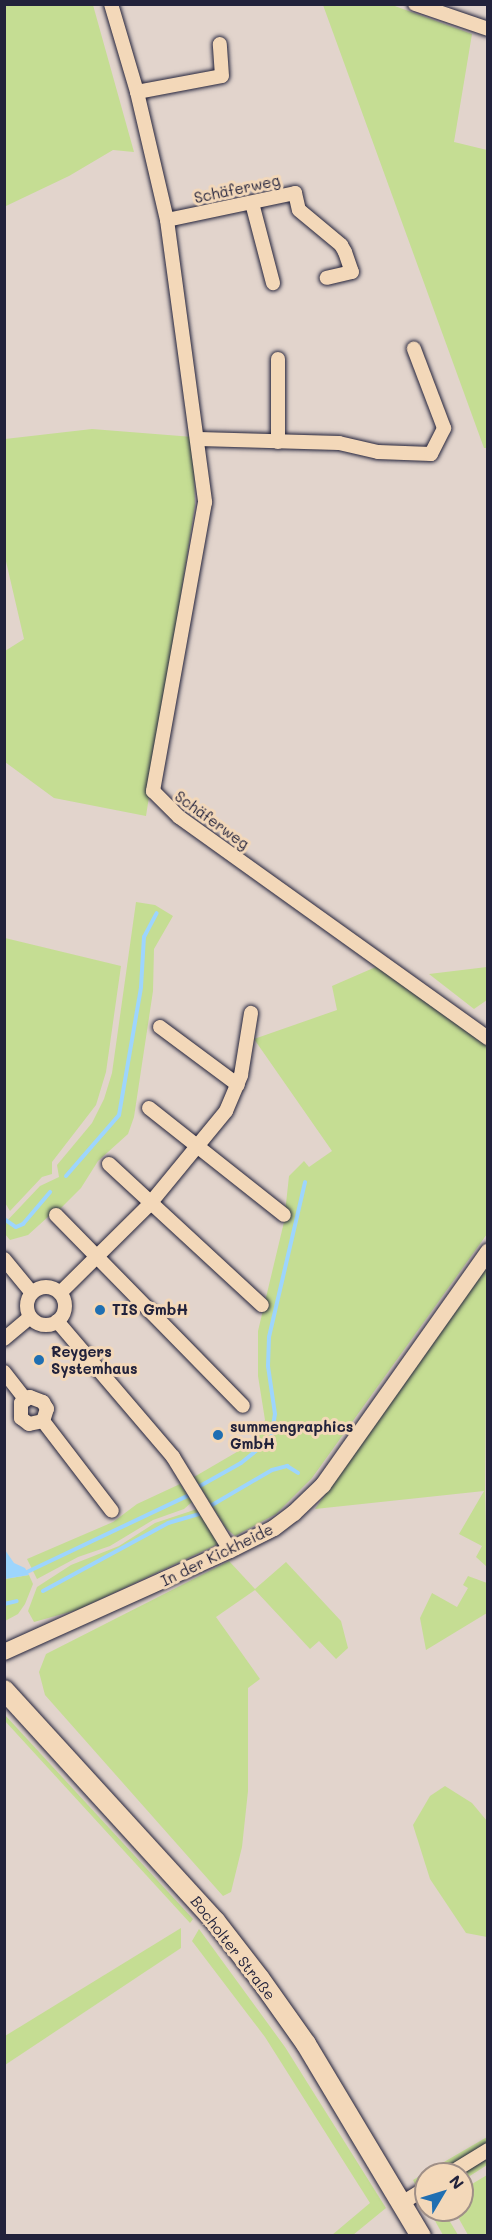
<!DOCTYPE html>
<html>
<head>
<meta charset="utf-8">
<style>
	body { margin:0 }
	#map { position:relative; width:492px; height:2240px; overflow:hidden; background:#e2d4cc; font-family:Mali,sans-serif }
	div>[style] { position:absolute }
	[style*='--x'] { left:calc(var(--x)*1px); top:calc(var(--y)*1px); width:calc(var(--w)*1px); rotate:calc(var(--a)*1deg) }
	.green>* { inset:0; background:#c5dd93 }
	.water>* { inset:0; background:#9dd5fd }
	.stream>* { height:4px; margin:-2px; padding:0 2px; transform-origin:2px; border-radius:2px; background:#9dd5fd }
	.roads { filter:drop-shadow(0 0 2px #22223b) drop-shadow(0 0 2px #22223b) }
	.minor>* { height:14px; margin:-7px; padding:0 7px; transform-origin:7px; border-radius:7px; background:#f3d8b9 }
	.minor>.ring { margin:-7px; padding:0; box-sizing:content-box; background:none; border:14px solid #f3d8b9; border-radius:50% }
	.tertiary>* { height:16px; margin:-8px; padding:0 8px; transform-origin:8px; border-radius:8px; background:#f3d8b9 }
	.secondary>* { height:20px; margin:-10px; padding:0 10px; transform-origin:10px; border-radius:10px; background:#f3d8b9 }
	.dots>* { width:16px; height:16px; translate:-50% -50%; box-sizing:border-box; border:3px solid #f3d8b9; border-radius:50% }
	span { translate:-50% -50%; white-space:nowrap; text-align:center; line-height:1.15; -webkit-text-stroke:6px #f3d8b9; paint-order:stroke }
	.street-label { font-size:15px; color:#22223b }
	.poi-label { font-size:15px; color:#22223b; font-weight:700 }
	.left { translate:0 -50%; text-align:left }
	.frame { position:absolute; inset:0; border:6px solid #22223b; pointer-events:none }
	.north { position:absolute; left:414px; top:2162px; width:60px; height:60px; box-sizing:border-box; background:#f3d8b9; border:2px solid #9f8f87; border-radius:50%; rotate:52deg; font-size:16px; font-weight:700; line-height:24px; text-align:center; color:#22223b }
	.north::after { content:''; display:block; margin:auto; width:21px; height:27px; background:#1f6fb2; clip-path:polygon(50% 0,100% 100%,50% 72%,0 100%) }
</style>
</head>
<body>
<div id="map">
	<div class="green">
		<div style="clip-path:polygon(5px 4px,93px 5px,134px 152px,113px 150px,69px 176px,6px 206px,5px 215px)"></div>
		<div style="clip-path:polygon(323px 5px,392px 5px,472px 34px,454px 142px,487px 150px,487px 448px,484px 448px)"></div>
		<div style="clip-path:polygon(92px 429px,193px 437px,195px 505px,146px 816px,54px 798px,5px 762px,5px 651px,24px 639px,5px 557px,5px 439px)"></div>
		<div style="clip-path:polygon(136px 902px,155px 905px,173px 916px,154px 949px,153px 991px,134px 1117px,128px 1134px,98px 1161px,81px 1188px,51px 1218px,49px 1216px,28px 1235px,10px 1240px,5px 1234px,4px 1224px,40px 1186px,59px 1177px,57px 1165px,92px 1123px,104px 1099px,112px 1073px)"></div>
		<div style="clip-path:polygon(5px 938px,121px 966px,106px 1072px,96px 1105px,52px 1162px,52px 1174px,42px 1177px,10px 1211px,4px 1201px)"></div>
		<div style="clip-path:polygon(378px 966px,487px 1044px,487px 1234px,312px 1478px,276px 1514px,235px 1536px,226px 1528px,194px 1477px,254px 1442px,260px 1432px,265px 1420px,258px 1376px,258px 1331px,284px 1222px,289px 1176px,304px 1161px,309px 1167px,332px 1151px,254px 1039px,337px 1010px,332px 986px)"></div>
		<div style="clip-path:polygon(487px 967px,487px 1000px,474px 1009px,429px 974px)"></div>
		<div style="clip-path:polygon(487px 1267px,485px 1491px,487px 1567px,476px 1557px,482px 1546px,459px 1534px,484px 1491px,315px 1509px)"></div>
		<div style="clip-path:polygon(180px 1484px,192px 1502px,184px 1509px,153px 1520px,110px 1546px,78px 1557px,37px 1579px,27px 1559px,113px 1522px,137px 1504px)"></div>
		<div style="clip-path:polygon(200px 1508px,218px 1544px,77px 1610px,34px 1622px,28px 1611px,37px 1587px,71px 1565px,119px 1546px,155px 1523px)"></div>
		<div style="clip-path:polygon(229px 1561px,255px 1589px,286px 1562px,341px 1621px,348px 1648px,336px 1659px,319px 1641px,310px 1649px,255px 1590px,216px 1617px,260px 1679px,248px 1688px,248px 1791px,242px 1847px,231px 1892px,223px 1896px,45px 1695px,39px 1672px,46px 1654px)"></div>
		<div style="clip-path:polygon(29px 1575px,33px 1584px,25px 1604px,18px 1614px,5px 1621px,5px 1579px)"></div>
		<div style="clip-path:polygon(468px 1576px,487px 1583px,487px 1613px,426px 1650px,420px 1618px,432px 1593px,457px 1607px,468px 1588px,463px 1585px)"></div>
		<div style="clip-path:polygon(5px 1715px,193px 1919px,190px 1923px,5px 1721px)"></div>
		<div style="clip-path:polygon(445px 1786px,472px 1803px,487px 1821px,487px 1937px,466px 1933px,430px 1879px,413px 1825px,430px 1796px)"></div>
		<div style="clip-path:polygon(181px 1928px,181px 1948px,5px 2065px,5px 2036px)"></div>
		<div style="clip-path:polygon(199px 1929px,285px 2047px,386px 2208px,353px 2235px,332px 2235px,370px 2203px,265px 2037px,192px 1941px)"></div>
		<div style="clip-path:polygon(487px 2137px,487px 2165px,462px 2181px,462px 2174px,426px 2174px,426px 2205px,413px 2180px)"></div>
		<div style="clip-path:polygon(487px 2175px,487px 2235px,468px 2235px,454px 2210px,462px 2210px,462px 2190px)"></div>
		<div style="clip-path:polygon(429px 2210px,443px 2210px,458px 2235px,443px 2235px)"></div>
	</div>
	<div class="water">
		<div style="clip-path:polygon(5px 1550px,14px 1563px,25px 1568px,29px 1575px,5px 1579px)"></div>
	</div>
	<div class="stream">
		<div style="--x:66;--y:1176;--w:81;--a:-49"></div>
		<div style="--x:119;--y:1115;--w:130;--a:-80.2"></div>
		<div style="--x:141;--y:987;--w:50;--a:-86.6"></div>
		<div style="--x:144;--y:937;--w:27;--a:-62"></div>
		<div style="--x:4;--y:1219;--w:14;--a:34"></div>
		<div style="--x:16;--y:1227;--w:8;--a:-23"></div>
		<div style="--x:23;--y:1224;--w:42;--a:-49.8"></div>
		<div style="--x:200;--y:1486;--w:47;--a:-29.3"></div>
		<div style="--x:241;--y:1463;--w:38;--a:-39"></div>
		<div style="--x:271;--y:1439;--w:25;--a:-81"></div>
		<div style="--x:275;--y:1414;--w:49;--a:-98.3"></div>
		<div style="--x:268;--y:1366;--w:29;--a:-88"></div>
		<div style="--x:269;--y:1337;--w:159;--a:-76.9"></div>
		<div style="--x:212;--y:1505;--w:69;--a:-30.3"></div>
		<div style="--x:272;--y:1470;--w:16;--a:-15"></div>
		<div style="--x:287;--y:1466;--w:13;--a:32"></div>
		<div style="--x:27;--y:1572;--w:177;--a:-25.4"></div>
		<div style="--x:43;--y:1591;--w:142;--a:-28.5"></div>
		<div style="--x:168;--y:1523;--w:32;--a:-16"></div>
		<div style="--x:4;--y:1604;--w:13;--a:-13"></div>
	</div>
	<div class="roads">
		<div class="minor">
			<div style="--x:111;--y:4;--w:92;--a:73.5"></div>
			<div style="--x:137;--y:92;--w:131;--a:76.8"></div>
			<div style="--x:167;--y:220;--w:285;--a:82.3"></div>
			<div style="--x:205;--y:502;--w:294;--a:100.2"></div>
			<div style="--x:153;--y:791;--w:37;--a:45"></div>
			<div style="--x:179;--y:817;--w:380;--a:35.6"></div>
			<div style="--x:415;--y:4;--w:77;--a:18.9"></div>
			<div style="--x:137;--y:92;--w:86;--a:-10.7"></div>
			<div style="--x:222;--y:76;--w:32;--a:-94"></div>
			<div style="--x:252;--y:203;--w:83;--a:75.3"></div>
			<div style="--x:167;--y:220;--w:131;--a:-11.9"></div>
			<div style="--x:295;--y:193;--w:17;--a:77"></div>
			<div style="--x:299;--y:210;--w:55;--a:39.8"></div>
			<div style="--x:341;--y:245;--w:8;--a:60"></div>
			<div style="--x:345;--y:252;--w:21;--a:71"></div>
			<div style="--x:352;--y:272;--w:26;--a:167"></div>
			<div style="--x:278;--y:359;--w:83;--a:90"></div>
			<div style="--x:199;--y:439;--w:140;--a:1.6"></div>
			<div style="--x:339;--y:443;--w:40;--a:13"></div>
			<div style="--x:378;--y:452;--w:53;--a:2.2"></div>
			<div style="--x:431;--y:454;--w:29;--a:-63"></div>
			<div style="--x:444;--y:428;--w:85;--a:-110.8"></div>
			<div style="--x:160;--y:1027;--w:97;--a:36.6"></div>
			<div style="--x:149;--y:1108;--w:172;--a:38.4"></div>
			<div style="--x:109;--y:1164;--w:208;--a:42.7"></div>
			<div style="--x:56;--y:1215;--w:267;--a:45.6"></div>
			<div style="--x:4;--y:1259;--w:44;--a:50.5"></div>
			<div class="ring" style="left:27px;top:1287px;width:24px;height:24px"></div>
			<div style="--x:60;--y:1293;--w:124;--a:-44.7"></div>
			<div style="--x:148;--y:1206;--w:123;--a:-50.6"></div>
			<div style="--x:226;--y:1111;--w:39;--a:-67"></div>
			<div style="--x:241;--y:1075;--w:63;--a:-80.8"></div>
			<div style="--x:57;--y:1321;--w:179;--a:49.5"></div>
			<div style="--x:173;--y:1457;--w:109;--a:58.5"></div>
			<div style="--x:4;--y:1339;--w:34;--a:-40"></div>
			<div style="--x:4;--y:1372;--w:34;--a:52"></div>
			<div style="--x:43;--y:1421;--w:13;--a:-72"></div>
			<div style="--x:47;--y:1409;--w:8;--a:-120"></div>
			<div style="--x:43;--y:1402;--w:14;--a:-159"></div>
			<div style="--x:30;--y:1397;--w:11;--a:146"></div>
			<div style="--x:21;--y:1403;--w:15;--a:90"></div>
			<div style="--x:21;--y:1418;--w:10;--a:37"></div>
			<div style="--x:29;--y:1424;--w:14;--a:-12"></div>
			<div style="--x:43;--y:1421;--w:113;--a:52.5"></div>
			<div style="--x:449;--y:2174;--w:46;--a:-31.6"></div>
			<div style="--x:402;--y:2203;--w:28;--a:-32"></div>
		</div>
		<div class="tertiary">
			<div style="--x:4;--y:1652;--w:248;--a:-24.3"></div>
			<div style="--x:230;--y:1550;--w:49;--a:-26.6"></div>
			<div style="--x:274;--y:1528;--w:25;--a:-37"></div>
			<div style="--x:294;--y:1513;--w:40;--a:-44"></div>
			<div style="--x:323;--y:1485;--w:286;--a:-54.7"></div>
		</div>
		<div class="secondary">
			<div style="--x:4;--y:1690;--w:313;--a:47.6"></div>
			<div style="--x:215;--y:1921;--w:73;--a:52.2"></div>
			<div style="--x:260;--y:1979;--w:80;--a:54.7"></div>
			<div style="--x:306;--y:2044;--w:224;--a:59.1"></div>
		</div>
	</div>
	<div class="dots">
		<div style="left:100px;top:1310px;background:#1f6fb2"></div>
		<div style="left:39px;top:1360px;background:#1f6fb2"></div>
		<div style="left:218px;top:1435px;background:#1f6fb2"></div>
	</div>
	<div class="street-label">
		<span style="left:237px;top:189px;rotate:-12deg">Schäferweg</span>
		<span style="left:212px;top:820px;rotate:36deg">Schäferweg</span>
		<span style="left:217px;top:1555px;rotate:-26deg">In der Kickheide</span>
		<span style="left:233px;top:1948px;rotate:52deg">Bocholter Straße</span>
	</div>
	<div class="poi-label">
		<span class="left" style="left:112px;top:1310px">TIS GmbH</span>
		<span class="left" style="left:51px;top:1360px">Reygers<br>Systemhaus</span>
		<span class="left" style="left:230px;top:1435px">summengraphics<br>GmbH</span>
	</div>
	<div class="frame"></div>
	<div class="north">N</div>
</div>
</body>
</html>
